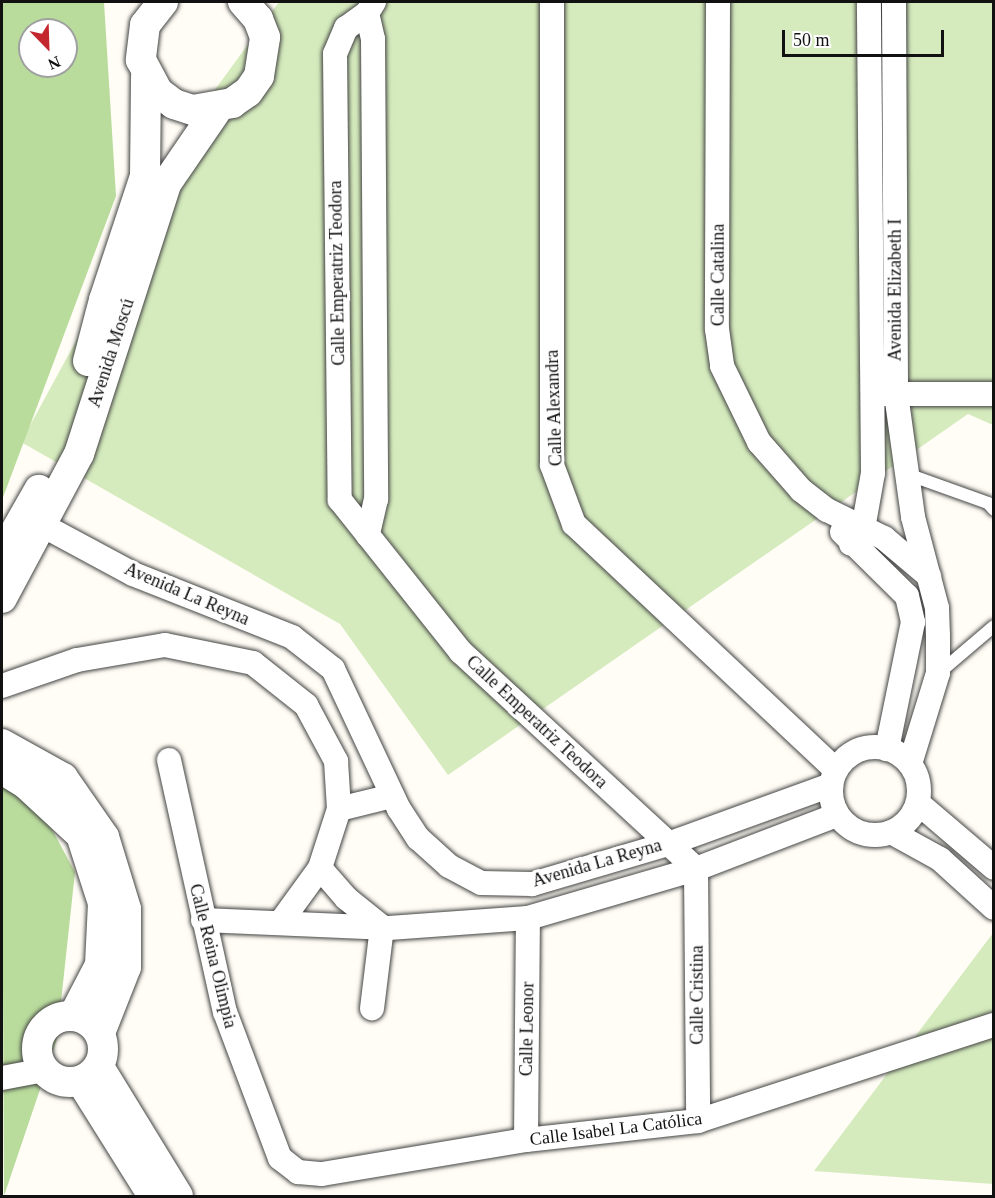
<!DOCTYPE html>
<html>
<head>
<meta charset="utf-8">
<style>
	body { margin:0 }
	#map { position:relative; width:995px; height:1198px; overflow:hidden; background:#fffdf5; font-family:"Times New Roman",serif }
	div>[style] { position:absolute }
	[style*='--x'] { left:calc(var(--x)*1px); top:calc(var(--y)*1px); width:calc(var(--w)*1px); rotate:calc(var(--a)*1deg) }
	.green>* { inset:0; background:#d5ebbd }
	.forest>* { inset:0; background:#b9dc9c }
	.roads { filter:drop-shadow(0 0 2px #444) drop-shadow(0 0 2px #444) }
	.service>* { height:12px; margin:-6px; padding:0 6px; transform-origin:6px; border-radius:6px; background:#fff }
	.minor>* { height:24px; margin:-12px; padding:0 12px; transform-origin:12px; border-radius:12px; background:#fff }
	.minor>.ring { margin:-12px; padding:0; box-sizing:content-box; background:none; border:24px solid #fff; border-radius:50% }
	.tertiary>* { height:30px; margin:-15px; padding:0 15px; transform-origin:15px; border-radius:15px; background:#fff }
	.tertiary>.ring { margin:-15px; padding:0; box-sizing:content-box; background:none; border:30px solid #fff; border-radius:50% }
	span { translate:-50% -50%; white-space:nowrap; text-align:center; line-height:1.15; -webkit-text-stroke:6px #fff; paint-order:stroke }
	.street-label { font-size:18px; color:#111 }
	.frame { position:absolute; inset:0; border:3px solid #111; pointer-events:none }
	.north { position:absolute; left:18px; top:18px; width:60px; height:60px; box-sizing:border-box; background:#fff; border:2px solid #a0a0a0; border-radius:50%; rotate:157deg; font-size:16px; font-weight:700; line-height:24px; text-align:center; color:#111 }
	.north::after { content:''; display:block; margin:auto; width:21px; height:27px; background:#c4262e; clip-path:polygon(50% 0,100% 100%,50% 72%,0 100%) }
	.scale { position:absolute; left:782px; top:30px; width:162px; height:27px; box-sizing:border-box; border:3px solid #111; border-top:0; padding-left:8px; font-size:18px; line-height:21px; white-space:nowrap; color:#111; -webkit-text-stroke:4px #fff; paint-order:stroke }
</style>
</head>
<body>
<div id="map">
	<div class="green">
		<div style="clip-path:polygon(279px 2px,993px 2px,993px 425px,968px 414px,448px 775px,340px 624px,21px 442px,206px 102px)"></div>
		<div style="clip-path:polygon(993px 933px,993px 1184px,814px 1171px)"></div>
	</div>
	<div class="forest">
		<div style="clip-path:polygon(evenodd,2px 2px,104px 2px,116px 196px,2px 500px,2px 2px,30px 30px,66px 30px,66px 66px,30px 66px,30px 30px)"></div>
		<div style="clip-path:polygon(2px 774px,29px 787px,75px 872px,57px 1039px,4px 1196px)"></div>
	</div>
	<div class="roads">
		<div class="service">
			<div style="--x:907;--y:474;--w:86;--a:19.7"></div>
			<div style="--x:988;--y:503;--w:9;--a:49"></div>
			<div style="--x:939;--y:673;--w:72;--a:-40.5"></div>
		</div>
		<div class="minor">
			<div style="--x:374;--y:2;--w:13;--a:122"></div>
			<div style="--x:367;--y:13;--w:26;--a:144"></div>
			<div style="--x:346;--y:28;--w:28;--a:113"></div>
			<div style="--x:335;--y:54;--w:446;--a:89.4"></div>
			<div style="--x:340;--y:500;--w:194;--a:51.5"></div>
			<div style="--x:461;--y:652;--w:320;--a:42.7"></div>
			<div style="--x:696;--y:869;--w:252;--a:89.5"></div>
			<div style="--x:552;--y:2;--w:463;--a:90"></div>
			<div style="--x:552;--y:465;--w:63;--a:69.6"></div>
			<div style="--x:574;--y:524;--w:359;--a:43.2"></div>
			<div style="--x:718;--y:2;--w:327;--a:90.2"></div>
			<div style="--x:717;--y:329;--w:37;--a:82"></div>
			<div style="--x:722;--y:366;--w:85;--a:64"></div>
			<div style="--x:759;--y:442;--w:64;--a:48.8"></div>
			<div style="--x:801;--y:490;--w:33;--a:38"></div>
			<div style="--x:827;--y:510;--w:64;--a:26.2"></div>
			<div style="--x:884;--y:538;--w:59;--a:40.2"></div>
			<div style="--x:894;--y:2;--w:392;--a:89.7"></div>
			<div style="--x:896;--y:394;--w:124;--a:82.1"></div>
			<div style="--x:913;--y:517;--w:94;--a:75.2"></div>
			<div style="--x:937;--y:608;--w:27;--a:88"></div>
			<div style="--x:938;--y:635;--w:38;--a:90"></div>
			<div style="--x:938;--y:673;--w:95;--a:107.1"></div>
			<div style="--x:367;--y:13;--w:27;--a:77"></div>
			<div style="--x:373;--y:39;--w:460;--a:89.6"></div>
			<div style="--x:376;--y:499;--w:37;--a:103"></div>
			<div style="--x:879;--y:394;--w:115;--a:0"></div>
			<div style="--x:42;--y:525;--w:103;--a:28.3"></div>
			<div style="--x:133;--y:574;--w:171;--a:21.6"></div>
			<div style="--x:292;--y:637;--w:52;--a:38"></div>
			<div style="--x:333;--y:669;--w:155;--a:64.8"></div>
			<div style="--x:399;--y:809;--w:35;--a:57"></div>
			<div style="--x:418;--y:838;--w:42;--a:42.1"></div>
			<div style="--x:449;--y:866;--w:36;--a:28"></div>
			<div style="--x:481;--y:883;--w:51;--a:1.1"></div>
			<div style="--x:532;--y:884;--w:142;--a:-16.4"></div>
			<div style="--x:668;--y:844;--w:173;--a:-19.9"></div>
			<div style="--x:842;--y:532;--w:91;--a:44.6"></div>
			<div style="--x:907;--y:596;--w:27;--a:77"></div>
			<div style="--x:913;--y:622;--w:130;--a:101.6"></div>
			<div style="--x:851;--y:544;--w:19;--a:-51"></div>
			<div style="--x:863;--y:529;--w:57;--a:-79.9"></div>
			<div style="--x:873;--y:473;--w:471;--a:-90.5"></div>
			<div style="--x:2;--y:686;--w:79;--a:-19.1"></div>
			<div style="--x:77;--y:660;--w:89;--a:-9.7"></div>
			<div style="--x:165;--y:645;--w:90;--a:11.6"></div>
			<div style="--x:253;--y:663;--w:68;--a:38.4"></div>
			<div style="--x:306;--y:705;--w:64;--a:61.8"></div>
			<div style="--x:336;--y:761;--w:48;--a:86.4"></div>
			<div style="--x:339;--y:809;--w:62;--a:107.9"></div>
			<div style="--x:320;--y:868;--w:68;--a:126"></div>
			<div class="ring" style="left:831px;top:747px;width:64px;height:64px"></div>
			<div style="--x:169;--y:760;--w:258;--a:77.5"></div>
			<div style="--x:225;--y:1012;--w:156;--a:69.4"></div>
			<div style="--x:280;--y:1158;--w:23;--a:38"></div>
			<div style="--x:298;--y:1172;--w:24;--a:5"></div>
			<div style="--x:322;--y:1174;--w:207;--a:-9.5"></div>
			<div style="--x:526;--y:1140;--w:173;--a:-6.3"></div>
			<div style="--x:698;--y:1121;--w:311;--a:-18"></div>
			<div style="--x:918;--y:803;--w:100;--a:40.5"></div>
			<div style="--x:339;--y:809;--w:55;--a:-13.8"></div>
			<div style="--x:891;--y:832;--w:56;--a:28.9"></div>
			<div style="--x:940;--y:859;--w:73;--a:42.2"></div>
			<div style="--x:320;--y:868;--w:40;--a:49"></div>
			<div style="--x:346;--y:898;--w:46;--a:38.9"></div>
			<div style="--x:382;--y:927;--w:82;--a:97"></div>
			<div style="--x:203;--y:920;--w:186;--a:2.5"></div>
			<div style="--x:389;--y:928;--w:139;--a:-4.1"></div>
			<div style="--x:528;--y:918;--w:175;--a:-16.3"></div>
			<div style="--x:696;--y:869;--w:151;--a:-21"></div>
			<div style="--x:2;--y:1078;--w:43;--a:-10.8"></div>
			<div style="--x:526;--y:1140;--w:222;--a:-89.5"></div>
		</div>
		<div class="tertiary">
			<div style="--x:163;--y:2;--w:29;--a:128"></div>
			<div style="--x:145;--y:25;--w:35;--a:97"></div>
			<div style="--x:141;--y:60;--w:36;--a:62"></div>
			<div style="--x:158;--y:92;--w:20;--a:37"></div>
			<div style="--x:174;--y:104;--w:20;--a:18"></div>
			<div style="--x:193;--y:110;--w:40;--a:-10"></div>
			<div style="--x:232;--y:103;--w:19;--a:-35"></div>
			<div style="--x:248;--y:92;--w:19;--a:-55"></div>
			<div style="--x:259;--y:76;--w:39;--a:-81"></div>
			<div style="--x:265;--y:37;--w:19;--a:-111"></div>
			<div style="--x:258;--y:19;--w:23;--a:-131"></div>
			<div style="--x:88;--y:361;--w:63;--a:-75.3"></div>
			<div style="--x:104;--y:300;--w:131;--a:-71.7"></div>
			<div style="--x:145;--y:176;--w:100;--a:-89.4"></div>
			<div style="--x:2;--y:555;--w:75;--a:-60.4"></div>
			<div style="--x:2;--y:598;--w:163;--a:-61.9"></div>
			<div style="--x:79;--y:454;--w:284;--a:-72.1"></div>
			<div style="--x:166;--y:184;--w:92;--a:-55.6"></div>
			<div style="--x:2;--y:744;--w:70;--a:29.1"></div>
			<div style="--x:63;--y:778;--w:72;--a:55.2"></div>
			<div style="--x:104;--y:837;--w:75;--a:73"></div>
			<div style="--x:126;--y:909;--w:58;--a:90"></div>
			<div style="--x:126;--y:967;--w:71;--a:111.5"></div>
			<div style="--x:2;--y:769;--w:28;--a:32"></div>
			<div style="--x:26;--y:784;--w:75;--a:42.8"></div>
			<div style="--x:81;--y:835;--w:71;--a:72.1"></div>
			<div style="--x:103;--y:903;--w:62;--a:92.8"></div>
			<div style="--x:100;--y:965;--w:56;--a:117.5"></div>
			<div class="ring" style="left:37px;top:1016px;width:36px;height:36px"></div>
			<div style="--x:99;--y:1067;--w:151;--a:58.5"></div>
			<div style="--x:81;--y:1081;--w:136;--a:57.9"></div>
		</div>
	</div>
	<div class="street-label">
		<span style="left:337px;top:273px;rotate:-91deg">Calle Emperatriz Teodora</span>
		<span style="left:718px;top:275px;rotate:-90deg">Calle Catalina</span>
		<span style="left:895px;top:290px;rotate:-90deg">Avenida Elizabeth I</span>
		<span style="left:111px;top:353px;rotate:-72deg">Avenida Moscú</span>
		<span style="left:554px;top:408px;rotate:-92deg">Calle Alexandra</span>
		<span style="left:187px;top:594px;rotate:23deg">Avenida La Reyna</span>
		<span style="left:537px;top:722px;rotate:43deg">Calle Emperatriz Teodora</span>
		<span style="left:597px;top:863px;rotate:-16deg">Avenida La Reyna</span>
		<span style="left:213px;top:956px;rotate:76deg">Calle Reina Olimpia</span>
		<span style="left:697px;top:995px;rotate:-90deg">Calle Cristina</span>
		<span style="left:527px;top:1029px;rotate:-89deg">Calle Leonor</span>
		<span style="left:616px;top:1129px;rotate:-7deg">Calle Isabel La Católica</span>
	</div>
	<div class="frame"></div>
	<div class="north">N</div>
	<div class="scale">50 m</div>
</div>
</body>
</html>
